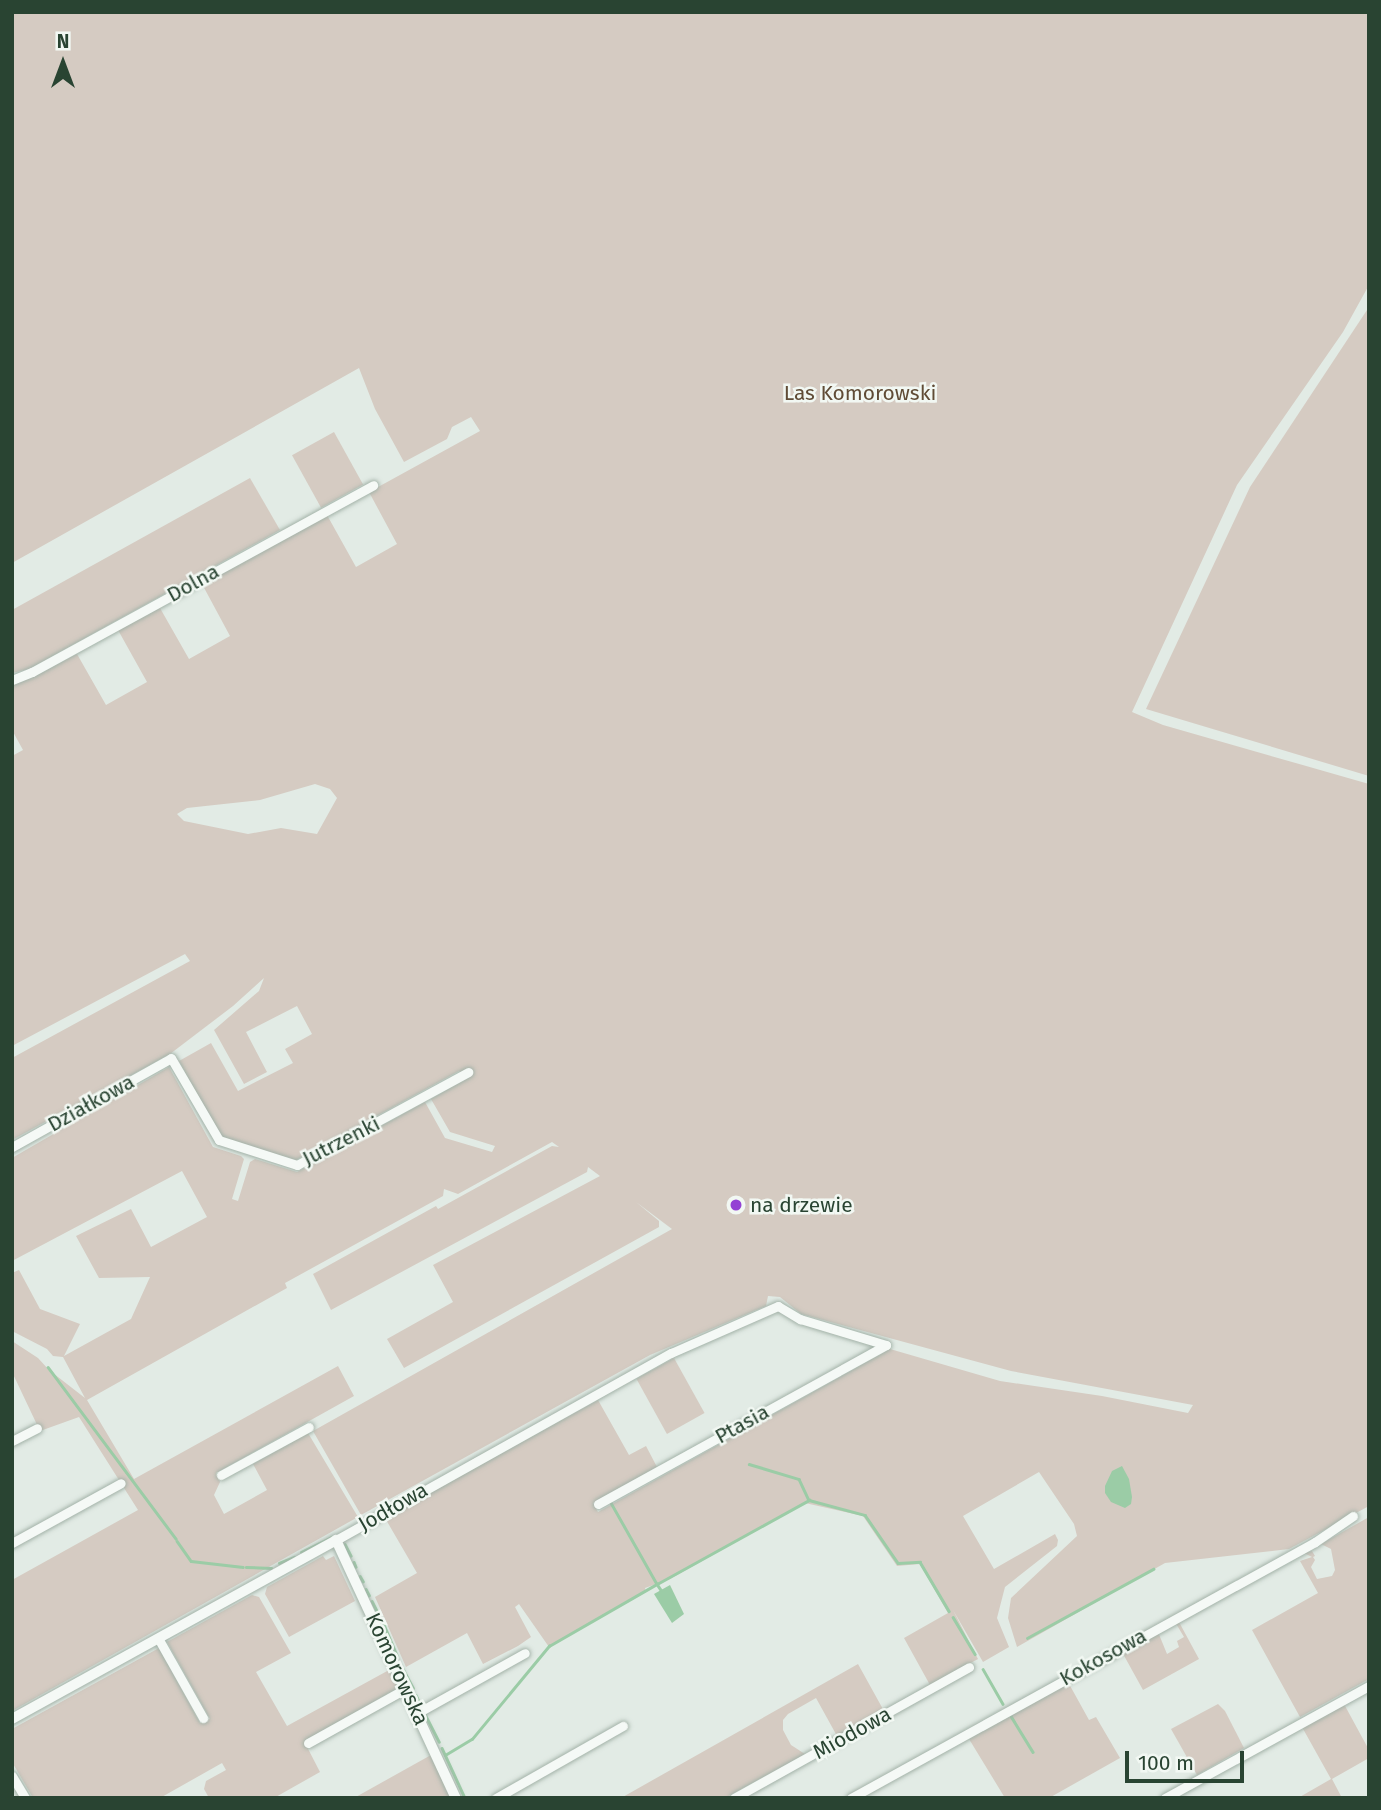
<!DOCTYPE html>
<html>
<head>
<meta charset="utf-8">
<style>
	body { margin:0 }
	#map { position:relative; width:1381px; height:1810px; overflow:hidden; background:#e2ebe5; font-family:"Fira Sans",sans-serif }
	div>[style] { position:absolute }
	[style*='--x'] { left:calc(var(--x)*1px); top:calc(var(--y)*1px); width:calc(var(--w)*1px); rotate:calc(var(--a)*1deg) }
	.green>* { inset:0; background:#d5cbc2; transform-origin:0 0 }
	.water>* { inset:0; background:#9bcca6 }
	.stream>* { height:2.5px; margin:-1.25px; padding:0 1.25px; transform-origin:1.25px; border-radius:1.25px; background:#9bcca6 }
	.roads { filter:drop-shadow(0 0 2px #a3b2a8) drop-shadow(0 0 2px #a3b2a8) }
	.minor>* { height:9px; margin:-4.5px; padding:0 4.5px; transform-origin:4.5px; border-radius:4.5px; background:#f5f9f6 }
	.tertiary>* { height:10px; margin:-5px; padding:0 5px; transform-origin:5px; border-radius:5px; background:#f5f9f6 }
	.dots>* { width:19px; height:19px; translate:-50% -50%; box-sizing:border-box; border:4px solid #f2f8f3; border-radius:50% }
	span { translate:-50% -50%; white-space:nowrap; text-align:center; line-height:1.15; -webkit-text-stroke:5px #f2f8f3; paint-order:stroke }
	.park-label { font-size:21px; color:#604c36 }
	.street-label { font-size:21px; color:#294432 }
	.poi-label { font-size:21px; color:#294432 }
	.left { translate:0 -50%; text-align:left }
	.frame { position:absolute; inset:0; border:14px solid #294432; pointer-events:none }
	.north { position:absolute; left:28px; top:28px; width:70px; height:70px; -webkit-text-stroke:5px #f2f8f3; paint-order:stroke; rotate:0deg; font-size:19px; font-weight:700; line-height:28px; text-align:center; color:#294432 }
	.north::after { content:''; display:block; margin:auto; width:24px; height:32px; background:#294432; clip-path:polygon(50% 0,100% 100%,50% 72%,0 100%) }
	.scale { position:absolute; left:1125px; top:1751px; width:119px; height:32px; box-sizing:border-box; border:4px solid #294432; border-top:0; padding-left:9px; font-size:21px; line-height:24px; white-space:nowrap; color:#294432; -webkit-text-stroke:5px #f2f8f3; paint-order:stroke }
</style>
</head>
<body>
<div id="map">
	<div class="green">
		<div style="clip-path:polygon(evenodd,12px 12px,1369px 12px,1369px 285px,1343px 332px,1237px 485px,1132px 712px,1163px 725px,1369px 784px,1369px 1506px,1289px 1549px,1165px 1563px,1017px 1647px,1008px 1618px,1011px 1598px,1077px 1536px,1074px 1524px,1039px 1472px,963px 1516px,994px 1569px,1055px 1534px,1058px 1540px,1057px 1546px,1005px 1587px,997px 1618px,1009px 1647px,983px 1662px,953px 1610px,978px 1659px,930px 1685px,904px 1638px,948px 1613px,920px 1564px,897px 1566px,863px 1516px,805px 1503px,670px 1579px,645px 1588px,646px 1592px,549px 1647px,519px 1604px,515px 1607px,531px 1637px,518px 1646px,483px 1664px,467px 1633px,406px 1667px,375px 1597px,417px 1573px,385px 1518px,598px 1400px,629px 1455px,646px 1446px,657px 1467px,593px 1503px,598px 1512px,890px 1349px,1000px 1381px,1102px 1396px,1188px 1413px,1193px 1405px,1011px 1371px,801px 1314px,780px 1297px,768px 1296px,766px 1306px,650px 1355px,361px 1515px,313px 1431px,672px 1229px,636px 1202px,659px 1221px,659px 1227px,404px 1368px,387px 1339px,453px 1302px,433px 1265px,600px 1176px,588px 1167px,587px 1172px,331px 1310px,313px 1274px,436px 1206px,438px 1209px,552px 1146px,559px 1147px,552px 1142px,458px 1194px,444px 1189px,443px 1196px,285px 1283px,287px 1288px,87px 1400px,134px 1479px,338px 1366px,354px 1396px,216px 1473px,220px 1482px,214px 1495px,224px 1514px,267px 1490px,253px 1464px,308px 1433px,358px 1517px,12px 1711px,12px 1580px,138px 1510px,79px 1417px,40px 1431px,12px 1372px,12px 1341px,38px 1358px,49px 1370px,85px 1398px,63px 1357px,53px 1356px,47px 1349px,12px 1331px,12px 1273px,19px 1270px,40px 1309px,80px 1324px,64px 1356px,131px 1319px,150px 1277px,99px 1278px,76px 1236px,131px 1209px,151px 1247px,207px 1217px,182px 1171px,12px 1261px,12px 1158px,169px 1067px,213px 1147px,241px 1156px,244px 1159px,232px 1199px,238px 1201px,250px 1162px,255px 1159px,297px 1172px,425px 1102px,445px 1138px,492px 1152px,495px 1146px,450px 1132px,431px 1099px,466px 1079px,459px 1071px,296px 1160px,221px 1139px,179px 1061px,211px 1043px,238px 1091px,293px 1063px,285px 1049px,312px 1034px,297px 1006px,246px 1032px,267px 1072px,244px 1084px,214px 1030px,259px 991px,264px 978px,233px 1006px,170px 1054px,12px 1140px,12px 1058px,190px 961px,185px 954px,12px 1046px,12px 756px,23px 750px,12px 730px,12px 683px,33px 677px,77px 654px,106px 705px,147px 682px,118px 630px,160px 608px,189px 659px,230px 636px,202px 584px,327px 515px,356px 567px,397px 544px,369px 492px,480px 431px,471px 417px,452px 427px,447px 439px,404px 462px,375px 409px,359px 368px,12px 563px,12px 12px,315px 784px,330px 789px,337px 798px,317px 834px,281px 828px,248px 834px,184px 821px,177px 814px,187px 808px,260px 800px,315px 784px)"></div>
		<div style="clip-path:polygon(1369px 307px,1369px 776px,1146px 709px,1250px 487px)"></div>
		<div style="left:334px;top:432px;width:60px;height:48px;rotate:61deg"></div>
		<div style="clip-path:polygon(250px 478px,280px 530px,29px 669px,12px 673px,12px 610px)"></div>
		<div style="left:674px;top:1358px;width:63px;height:43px;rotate:61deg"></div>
		<div style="clip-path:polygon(1369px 1517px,1369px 1679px,1300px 1717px,1252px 1630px,1318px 1593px,1300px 1561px,1312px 1557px,1304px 1553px,1312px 1551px,1315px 1556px,1313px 1557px,1315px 1560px,1311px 1567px,1317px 1579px,1332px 1576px,1335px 1570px,1331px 1549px,1321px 1544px)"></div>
		<div style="clip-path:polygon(323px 1556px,326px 1560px,334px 1556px,355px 1601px,289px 1637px,265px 1594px,267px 1587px)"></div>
		<div style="clip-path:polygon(252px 1595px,259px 1597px,291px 1653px,256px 1672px,287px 1726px,389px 1670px,398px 1688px,304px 1741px,320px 1772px,274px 1798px,209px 1798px,204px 1789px,206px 1781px,226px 1770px,222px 1763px,160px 1798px,33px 1798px,12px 1762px,12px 1729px,159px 1648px,200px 1723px,210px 1719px,167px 1642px)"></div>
		<div style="clip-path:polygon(1175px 1622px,1179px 1622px,1199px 1659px,1143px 1690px,1122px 1652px,1158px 1632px,1167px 1654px,1179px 1647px,1177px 1641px,1184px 1637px)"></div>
		<div style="clip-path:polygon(858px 1664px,884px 1711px,837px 1736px,816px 1698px,788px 1714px,783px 1720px,783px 1730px,791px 1745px,805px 1754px,725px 1798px,621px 1798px)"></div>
		<div style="clip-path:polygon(1068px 1682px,1089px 1720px,1096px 1717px,1120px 1758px,1049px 1798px,1005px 1798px,969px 1739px)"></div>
		<div style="clip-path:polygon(1218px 1704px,1225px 1711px,1244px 1748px,1197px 1775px,1171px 1729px)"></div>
		<div style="clip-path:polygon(1344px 1704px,1369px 1750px,1369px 1758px,1332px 1779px,1342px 1798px,1298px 1798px,1331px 1779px,1302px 1727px)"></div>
		<div style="clip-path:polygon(431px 1755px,451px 1798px,354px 1798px)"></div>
	</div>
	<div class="water">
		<div style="clip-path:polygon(1122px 1466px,1129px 1479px,1132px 1497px,1131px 1504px,1125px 1508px,1111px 1502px,1105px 1493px,1105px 1486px,1112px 1471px)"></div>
		<div style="clip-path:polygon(670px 1585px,684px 1614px,672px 1623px,654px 1594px)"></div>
	</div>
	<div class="stream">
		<div style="--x:48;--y:1367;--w:214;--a:53.3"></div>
		<div style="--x:749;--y:1464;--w:52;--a:16.7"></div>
		<div style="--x:799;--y:1479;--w:23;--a:65"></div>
		<div style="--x:610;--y:1501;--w:95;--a:60.5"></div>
		<div style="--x:657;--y:1584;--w:174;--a:-28.9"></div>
		<div style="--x:809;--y:1500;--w:58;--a:15"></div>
		<div style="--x:865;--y:1515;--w:58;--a:55.5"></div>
		<div style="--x:898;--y:1563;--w:22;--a:-3"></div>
		<div style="--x:920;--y:1562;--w:57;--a:59.4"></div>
		<div style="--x:177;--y:1541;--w:24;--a:55"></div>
		<div style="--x:191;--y:1561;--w:52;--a:6.6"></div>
		<div style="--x:345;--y:1544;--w:13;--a:63"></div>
		<div style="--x:301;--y:1552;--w:34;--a:-26"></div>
		<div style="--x:354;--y:1562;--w:5;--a:68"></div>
		<div style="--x:279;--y:1563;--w:16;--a:-22"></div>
		<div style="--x:246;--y:1567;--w:25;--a:2"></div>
		<div style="--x:360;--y:1576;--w:6;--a:59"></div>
		<div style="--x:366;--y:1589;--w:7;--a:63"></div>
		<div style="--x:372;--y:1601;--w:13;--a:63"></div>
		<div style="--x:953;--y:1617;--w:43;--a:59.3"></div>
		<div style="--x:382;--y:1620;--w:38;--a:67"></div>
		<div style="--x:1027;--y:1638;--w:144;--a:-28.7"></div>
		<div style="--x:401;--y:1665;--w:26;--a:62"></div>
		<div style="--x:983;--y:1669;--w:40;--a:60.3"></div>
		<div style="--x:416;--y:1695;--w:14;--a:65"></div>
		<div style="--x:425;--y:1714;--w:31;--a:63"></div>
		<div style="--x:1011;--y:1716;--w:42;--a:58.6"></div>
		<div style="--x:442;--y:1748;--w:55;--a:65.3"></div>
		<div style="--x:445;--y:1755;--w:31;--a:-31"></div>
		<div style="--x:472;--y:1739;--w:121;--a:-50.4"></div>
		<div style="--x:549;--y:1646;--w:125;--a:-29.9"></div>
		<div style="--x:657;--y:1584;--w:7;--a:56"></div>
	</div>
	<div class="roads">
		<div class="minor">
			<div style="--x:12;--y:680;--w:22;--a:-22"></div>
			<div style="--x:32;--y:672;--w:389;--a:-28.7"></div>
			<div style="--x:12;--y:1147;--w:182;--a:-29.2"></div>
			<div style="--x:171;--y:1058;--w:95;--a:59.7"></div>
			<div style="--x:219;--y:1140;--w:82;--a:17.8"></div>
			<div style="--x:297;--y:1165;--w:195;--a:-28.5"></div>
			<div style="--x:12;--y:1441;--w:28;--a:-27"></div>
			<div style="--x:221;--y:1475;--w:100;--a:-28.6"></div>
			<div style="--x:598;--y:1504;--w:329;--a:-28.9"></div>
			<div style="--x:336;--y:1540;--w:384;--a:-29.2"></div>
			<div style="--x:671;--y:1353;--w:117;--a:-23.7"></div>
			<div style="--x:778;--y:1306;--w:26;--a:31"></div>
			<div style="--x:800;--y:1319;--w:90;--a:16.8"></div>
			<div style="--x:12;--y:1543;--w:124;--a:-28.8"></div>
			<div style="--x:158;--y:1638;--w:92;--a:60.6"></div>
			<div style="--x:419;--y:1712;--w:121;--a:-29.1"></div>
			<div style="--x:308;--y:1743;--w:113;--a:-29.1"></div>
			<div style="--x:12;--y:1776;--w:26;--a:59"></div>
			<div style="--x:496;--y:1798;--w:146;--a:-29.6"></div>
			<div style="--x:734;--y:1798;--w:269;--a:-29.1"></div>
			<div style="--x:851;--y:1798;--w:530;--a:-28.89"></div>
			<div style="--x:1315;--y:1542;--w:46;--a:-34.4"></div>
			<div style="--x:1165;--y:1798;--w:233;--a:-28.8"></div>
		</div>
		<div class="tertiary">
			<div style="--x:12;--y:1719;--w:370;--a:-28.9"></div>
			<div style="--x:336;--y:1540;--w:285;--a:65.1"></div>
		</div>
	</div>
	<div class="dots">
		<div style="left:736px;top:1205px;background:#9442d4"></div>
	</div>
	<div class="park-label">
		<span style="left:860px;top:393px">Las Komorowski</span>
	</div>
	<div class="street-label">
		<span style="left:193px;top:583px;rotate:-29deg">Dolna</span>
		<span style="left:91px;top:1103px;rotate:-29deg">Działkowa</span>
		<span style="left:341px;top:1141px;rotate:-27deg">Jutrzenki</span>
		<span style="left:742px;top:1424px;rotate:-29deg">Ptasia</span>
		<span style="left:393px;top:1507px;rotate:-30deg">Jodłowa</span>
		<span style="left:1103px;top:1657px;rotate:-29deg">Kokosowa</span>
		<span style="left:397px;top:1669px;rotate:65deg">Komorowska</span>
		<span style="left:852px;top:1733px;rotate:-29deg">Miodowa</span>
	</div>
	<div class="poi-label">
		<span class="left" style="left:750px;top:1205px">na drzewie</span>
	</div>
	<div class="frame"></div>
	<div class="north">N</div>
	<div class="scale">100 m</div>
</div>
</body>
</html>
